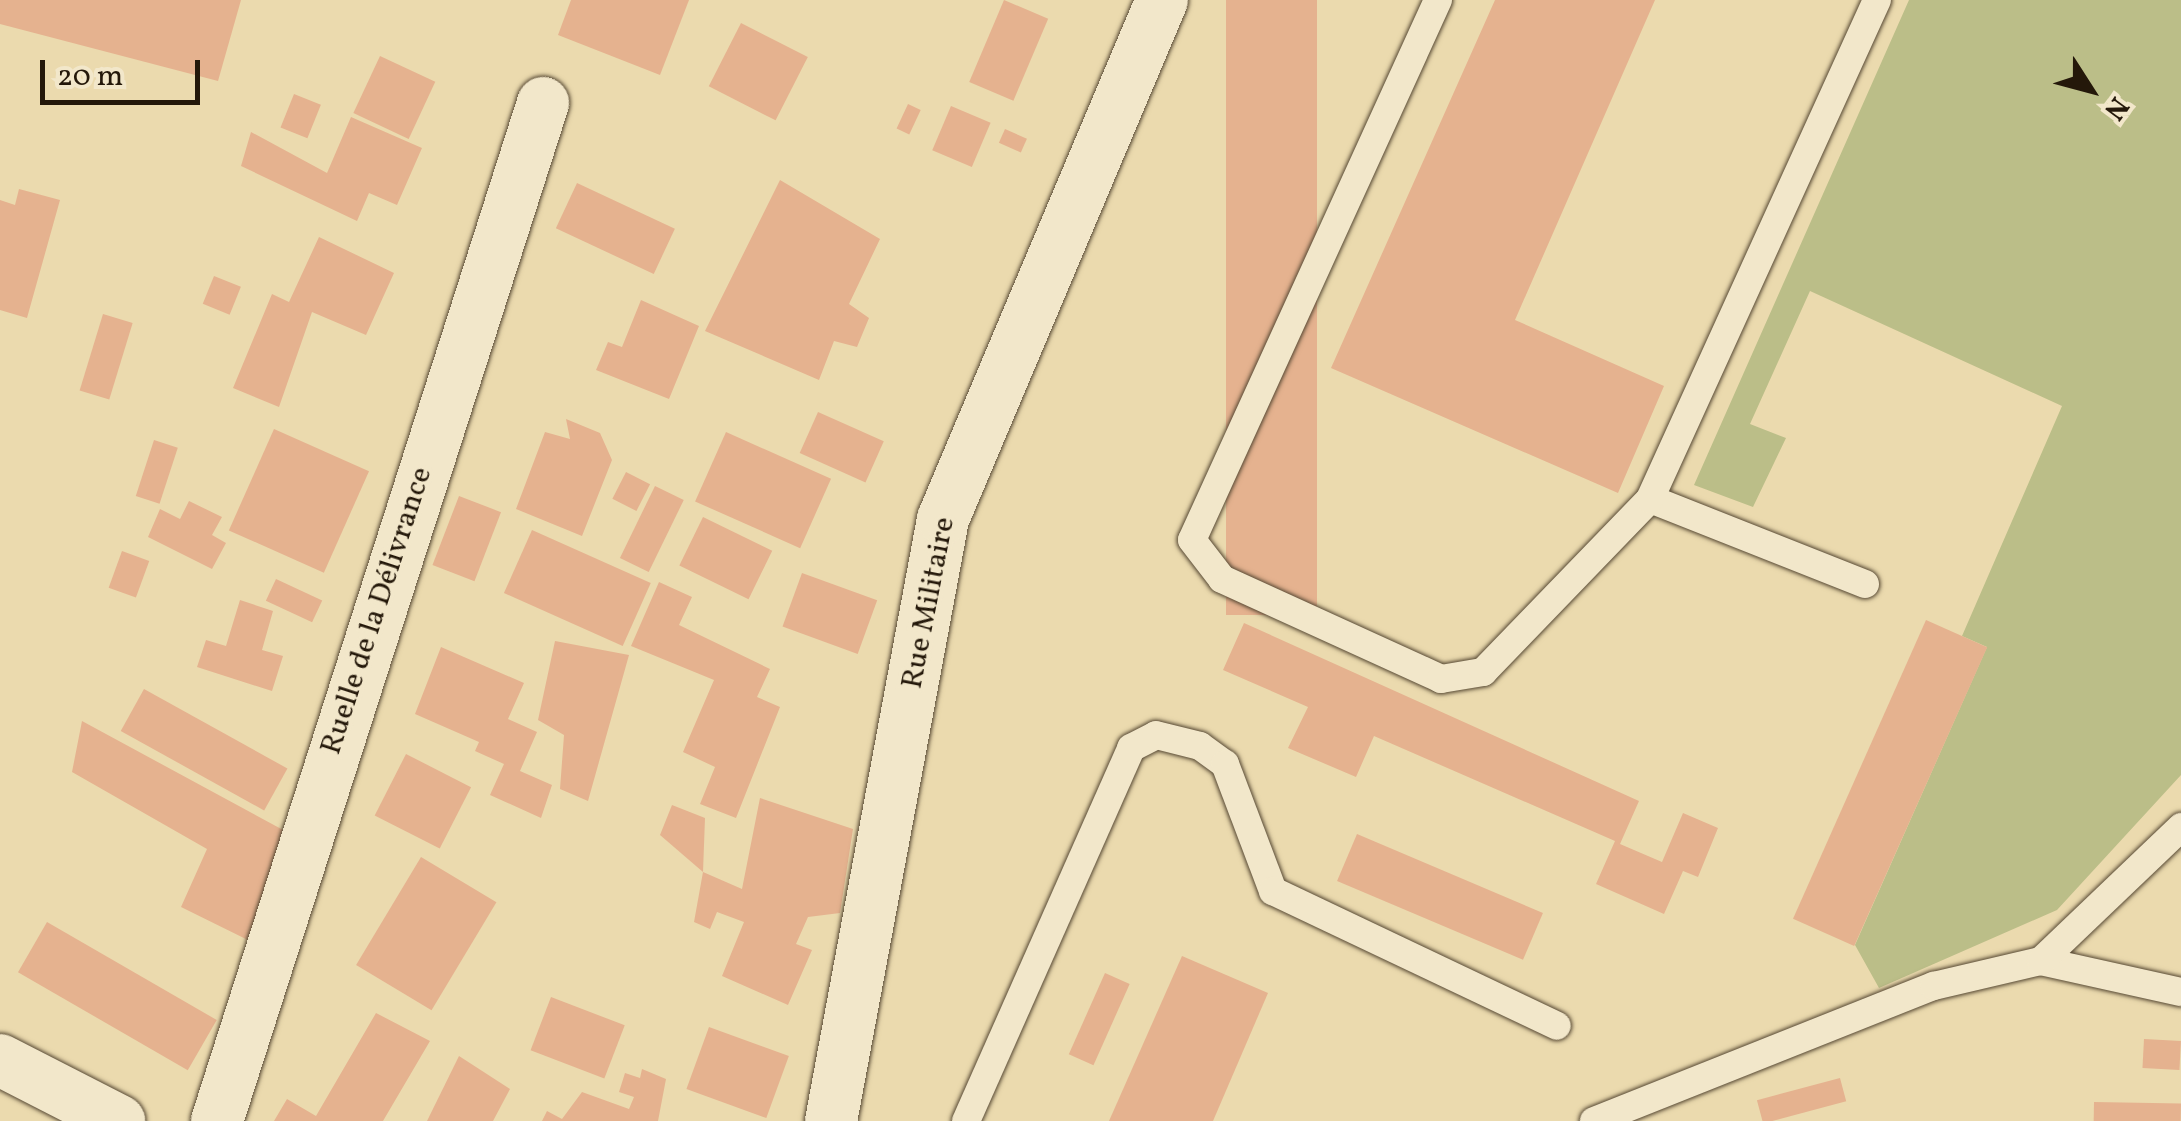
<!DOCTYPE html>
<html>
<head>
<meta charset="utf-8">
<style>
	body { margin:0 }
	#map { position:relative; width:2181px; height:1121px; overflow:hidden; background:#ebdaae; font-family:Vollkorn,serif }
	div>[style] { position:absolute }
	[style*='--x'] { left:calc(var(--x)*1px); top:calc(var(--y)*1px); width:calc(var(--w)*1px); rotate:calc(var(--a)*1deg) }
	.green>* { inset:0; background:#bbbe88 }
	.building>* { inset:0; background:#e5b28f; transform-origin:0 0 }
	.roads { filter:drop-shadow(0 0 2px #564833) drop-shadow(0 0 2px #564833) }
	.service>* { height:28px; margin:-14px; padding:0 14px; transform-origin:14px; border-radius:14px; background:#f2e7ca }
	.minor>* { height:52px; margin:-26px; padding:0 26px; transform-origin:26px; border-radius:26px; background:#f2e7ca }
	span { translate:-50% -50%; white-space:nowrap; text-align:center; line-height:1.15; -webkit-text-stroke:8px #f2e7ca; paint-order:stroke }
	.street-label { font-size:30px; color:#24180a }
	.north { position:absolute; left:2041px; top:40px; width:100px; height:100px; -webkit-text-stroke:8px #f2e7ca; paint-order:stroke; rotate:126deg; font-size:28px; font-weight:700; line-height:40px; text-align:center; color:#24180a }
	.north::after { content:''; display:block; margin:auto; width:35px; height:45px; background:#24180a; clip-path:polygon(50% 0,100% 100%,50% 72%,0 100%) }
	.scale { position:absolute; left:40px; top:60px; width:160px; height:45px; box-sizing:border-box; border:5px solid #24180a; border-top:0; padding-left:12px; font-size:30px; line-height:35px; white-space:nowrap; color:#24180a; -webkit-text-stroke:8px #f2e7ca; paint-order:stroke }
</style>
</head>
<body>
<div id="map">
	<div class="green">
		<div style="clip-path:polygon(1909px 0,2181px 0,2181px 775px,2057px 910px,1879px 988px,1855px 945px,1987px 647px,1962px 636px,2062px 406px,1810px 291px,1750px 424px,1786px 438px,1753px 507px,1694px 485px)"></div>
	</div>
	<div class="building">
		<div style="clip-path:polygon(0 0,241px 0,218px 81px,0 24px)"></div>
		<div style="clip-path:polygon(571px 0,689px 0,660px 75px,558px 35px)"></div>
		<div style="left:1004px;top:0;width:48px;height:89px;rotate:23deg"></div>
		<div style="left:1226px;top:0;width:91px;height:615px"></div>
		<div style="clip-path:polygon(1495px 0,1655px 0,1515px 320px,1664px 386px,1618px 493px,1331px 368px)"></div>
		<div style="left:741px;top:23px;width:75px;height:71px;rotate:27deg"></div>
		<div style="left:380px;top:56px;width:61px;height:63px;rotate:25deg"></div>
		<div style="left:294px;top:94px;width:29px;height:36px;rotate:22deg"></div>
		<div style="left:908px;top:104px;width:14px;height:27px;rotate:25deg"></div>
		<div style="left:951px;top:106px;width:43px;height:48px;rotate:23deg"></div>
		<div style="clip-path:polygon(351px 117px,422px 148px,397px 205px,369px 193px,357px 221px,241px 166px,251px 132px,327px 173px)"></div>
		<div style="left:1005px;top:129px;width:24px;height:15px;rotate:24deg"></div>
		<div style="clip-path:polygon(780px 180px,880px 239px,849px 304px,869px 318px,857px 347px,834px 341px,819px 380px,705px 331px)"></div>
		<div style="left:577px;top:183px;width:108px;height:50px;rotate:25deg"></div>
		<div style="clip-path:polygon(19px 189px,60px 200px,27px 318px,0 310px,0 200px,15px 205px)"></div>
		<div style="clip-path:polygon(319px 237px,394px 273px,366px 335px,312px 312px,279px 407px,233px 388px,272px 294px,289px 302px)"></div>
		<div style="left:214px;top:276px;width:29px;height:30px;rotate:22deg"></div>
		<div style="clip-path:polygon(641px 300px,699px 326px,669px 399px,596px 370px,608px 342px,622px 347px)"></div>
		<div style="left:103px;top:314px;width:31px;height:80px;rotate:17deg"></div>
		<div style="left:818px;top:412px;width:72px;height:45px;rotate:24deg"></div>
		<div style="clip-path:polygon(566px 419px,600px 433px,612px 460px,582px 536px,516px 509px,545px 432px,570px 439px)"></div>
		<div style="left:274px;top:429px;width:104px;height:111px;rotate:24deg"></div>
		<div style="left:726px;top:432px;width:115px;height:76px;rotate:24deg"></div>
		<div style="left:154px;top:440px;width:25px;height:59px;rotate:18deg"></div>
		<div style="left:626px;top:472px;width:27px;height:30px;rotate:27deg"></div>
		<div style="left:655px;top:486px;width:32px;height:80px;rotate:26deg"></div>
		<div style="left:459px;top:496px;width:45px;height:74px;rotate:21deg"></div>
		<div style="clip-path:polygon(189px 501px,222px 517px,212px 535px,226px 543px,212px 569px,148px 537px,160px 509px,180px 519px)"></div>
		<div style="left:703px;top:517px;width:77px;height:54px;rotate:26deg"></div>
		<div style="left:532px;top:530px;width:130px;height:69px;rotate:24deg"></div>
		<div style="left:122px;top:551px;width:29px;height:39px;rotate:20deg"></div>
		<div style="left:802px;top:573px;width:80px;height:57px;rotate:20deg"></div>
		<div style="left:276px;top:579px;width:51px;height:24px;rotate:25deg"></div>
		<div style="clip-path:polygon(659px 582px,692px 597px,679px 625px,770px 669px,757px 697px,780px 707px,736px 818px,700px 804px,715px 767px,683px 752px,714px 680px,631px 646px)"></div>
		<div style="clip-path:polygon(240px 600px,273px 611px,262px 650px,283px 656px,272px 691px,197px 667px,206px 640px,226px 646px)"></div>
		<div style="left:1926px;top:620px;width:67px;height:327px;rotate:24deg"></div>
		<div style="clip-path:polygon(1244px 623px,1639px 801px,1620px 844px,1662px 862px,1683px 813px,1718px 828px,1698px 877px,1683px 871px,1664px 914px,1596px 884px,1615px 841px,1374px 736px,1356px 777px,1288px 748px,1308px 707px,1223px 670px)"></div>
		<div style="clip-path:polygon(555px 641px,629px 655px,588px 801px,560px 789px,564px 735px,538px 720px)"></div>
		<div style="clip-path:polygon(441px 647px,524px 683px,508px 719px,537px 732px,520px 771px,552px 785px,541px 818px,490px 795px,504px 764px,475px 751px,479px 742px,415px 714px)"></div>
		<div style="left:144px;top:689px;width:164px;height:48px;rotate:29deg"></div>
		<div style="clip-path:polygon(82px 721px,285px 831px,258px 945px,181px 907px,207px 849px,72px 772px)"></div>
		<div style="left:406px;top:754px;width:73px;height:69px;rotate:27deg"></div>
		<div style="clip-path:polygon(760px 798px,853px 829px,840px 913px,808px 917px,796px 944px,812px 950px,788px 1005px,722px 976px,744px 922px,717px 912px,710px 929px,694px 922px,703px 872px,742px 889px)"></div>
		<div style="clip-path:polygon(672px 805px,705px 818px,703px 872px,660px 835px)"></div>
		<div style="left:1357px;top:834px;width:202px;height:51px;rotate:23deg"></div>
		<div style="left:421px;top:857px;width:88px;height:126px;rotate:31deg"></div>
		<div style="left:47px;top:922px;width:196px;height:58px;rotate:30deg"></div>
		<div style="clip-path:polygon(1182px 956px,1268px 993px,1213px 1121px,1109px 1121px)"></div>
		<div style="left:1105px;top:973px;width:27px;height:89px;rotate:24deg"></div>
		<div style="left:551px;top:997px;width:79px;height:57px;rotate:21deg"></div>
		<div style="clip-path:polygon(376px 1013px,430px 1041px,383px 1121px,274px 1121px,287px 1099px,316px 1116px)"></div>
		<div style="left:709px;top:1027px;width:85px;height:66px;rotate:20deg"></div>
		<div style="left:2144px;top:1039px;width:37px;height:29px;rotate:3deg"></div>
		<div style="clip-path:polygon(459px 1056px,510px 1089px,493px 1121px,427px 1121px)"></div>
		<div style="clip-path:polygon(642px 1069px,666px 1079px,658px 1121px,542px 1121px,547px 1111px,562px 1119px,582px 1092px,629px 1109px,634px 1097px,619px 1092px,625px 1073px,640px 1078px)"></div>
		<div style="left:1840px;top:1078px;width:24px;height:86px;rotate:75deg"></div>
		<div style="left:2094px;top:1102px;width:87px;height:19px;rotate:1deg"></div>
	</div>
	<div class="roads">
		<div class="service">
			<div style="--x:1438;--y:0;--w:593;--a:114.49"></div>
			<div style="--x:1192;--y:540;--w:49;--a:52.4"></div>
			<div style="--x:1222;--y:579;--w:241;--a:24.5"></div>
			<div style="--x:1441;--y:679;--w:43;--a:-9.5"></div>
			<div style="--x:1483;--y:672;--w:240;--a:-46"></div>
			<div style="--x:1865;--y:584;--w:231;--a:-158.4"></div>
			<div style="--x:1650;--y:499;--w:548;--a:-65.54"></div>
			<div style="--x:2041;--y:961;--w:143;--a:12.5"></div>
			<div style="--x:966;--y:1121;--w:408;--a:-66.1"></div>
			<div style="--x:1131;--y:748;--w:28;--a:-27"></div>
			<div style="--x:1156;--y:735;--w:45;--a:14"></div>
			<div style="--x:1200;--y:746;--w:31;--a:36"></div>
			<div style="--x:1225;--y:764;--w:136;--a:69.3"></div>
			<div style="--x:1273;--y:891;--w:314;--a:25.4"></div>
			<div style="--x:1594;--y:1121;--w:366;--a:-21.7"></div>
			<div style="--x:1934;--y:986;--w:110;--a:-13.2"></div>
			<div style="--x:2041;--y:961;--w:194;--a:-43.7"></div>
		</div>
		<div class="minor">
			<div style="--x:0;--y:1060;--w:134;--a:27.1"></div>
			<div style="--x:217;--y:1121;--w:1069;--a:-72.24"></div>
			<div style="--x:831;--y:1121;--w:612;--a:-79.46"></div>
			<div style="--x:943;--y:519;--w:563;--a:-67.12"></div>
		</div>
	</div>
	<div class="street-label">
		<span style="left:929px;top:603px;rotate:-79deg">Rue Militaire</span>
		<span style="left:377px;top:611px;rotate:-72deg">Ruelle de la Délivrance</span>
	</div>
	<div class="north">N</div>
	<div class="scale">20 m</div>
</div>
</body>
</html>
